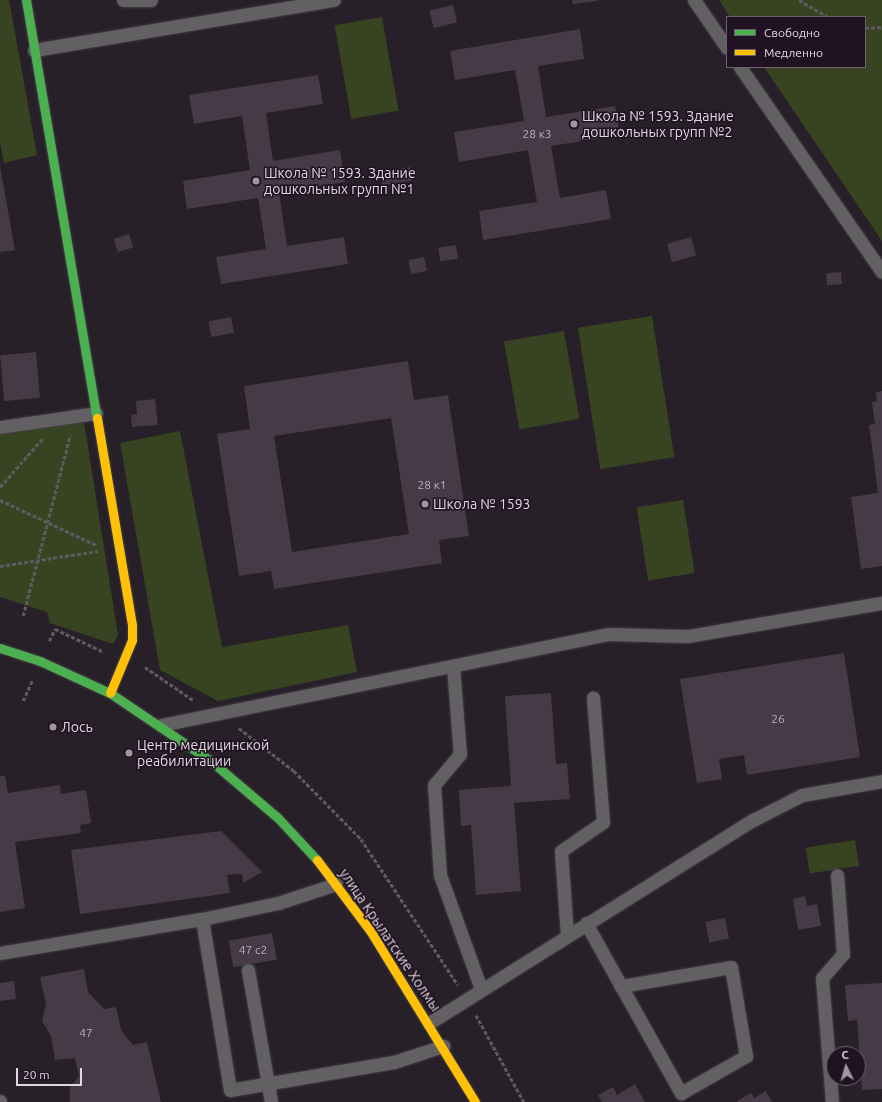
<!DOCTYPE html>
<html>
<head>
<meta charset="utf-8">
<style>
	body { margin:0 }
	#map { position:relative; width:882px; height:1102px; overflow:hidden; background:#272028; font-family:Ubuntu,sans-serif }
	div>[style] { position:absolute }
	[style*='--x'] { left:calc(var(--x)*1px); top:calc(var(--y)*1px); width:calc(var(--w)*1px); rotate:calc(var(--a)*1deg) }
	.green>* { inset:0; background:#384421; transform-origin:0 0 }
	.building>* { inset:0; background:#463a47; transform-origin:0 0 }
	.path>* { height:2.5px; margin-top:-1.25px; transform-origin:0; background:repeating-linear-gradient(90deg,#5e5a5e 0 4px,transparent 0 6px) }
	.roads { filter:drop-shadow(0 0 1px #443e45) drop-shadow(0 0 1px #443e45) }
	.lane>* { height:13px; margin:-6.5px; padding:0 6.5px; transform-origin:6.5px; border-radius:6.5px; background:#636064 }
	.fast>* { height:9px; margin:-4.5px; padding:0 4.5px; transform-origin:4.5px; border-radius:4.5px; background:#4caf50 }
	.slow>* { height:9px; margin:-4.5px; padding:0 4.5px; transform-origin:4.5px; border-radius:4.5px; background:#ffc107 }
	.dots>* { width:11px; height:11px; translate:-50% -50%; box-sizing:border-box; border:2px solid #201222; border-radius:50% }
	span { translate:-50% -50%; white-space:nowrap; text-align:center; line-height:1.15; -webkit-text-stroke:3px #201222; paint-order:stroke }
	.number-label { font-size:12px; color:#bab0bb }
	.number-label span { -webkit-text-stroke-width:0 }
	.poi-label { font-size:14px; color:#e1d7e2 }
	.left { translate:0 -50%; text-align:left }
	.street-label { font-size:14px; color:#e1d7e2 }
	.legend { position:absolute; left:726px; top:16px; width:140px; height:52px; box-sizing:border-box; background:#201222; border:1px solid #6d616f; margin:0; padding:5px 7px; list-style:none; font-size:12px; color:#e1d7e2 }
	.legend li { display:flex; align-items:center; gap:8px; height:20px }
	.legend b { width:20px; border:1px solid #6d616f }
	.north { position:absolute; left:826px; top:1046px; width:40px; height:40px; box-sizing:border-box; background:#201222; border:1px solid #6d616f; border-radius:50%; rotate:355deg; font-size:11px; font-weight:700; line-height:16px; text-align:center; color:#e1d7e2 }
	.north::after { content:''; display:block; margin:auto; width:14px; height:18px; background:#a097a1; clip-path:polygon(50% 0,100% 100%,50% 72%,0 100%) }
	.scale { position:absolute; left:16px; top:1068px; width:66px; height:18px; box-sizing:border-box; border:2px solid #e1d7e2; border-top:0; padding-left:5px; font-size:12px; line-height:14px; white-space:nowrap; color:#e1d7e2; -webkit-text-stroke:3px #201222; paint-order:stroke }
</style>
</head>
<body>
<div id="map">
	<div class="green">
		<div style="clip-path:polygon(0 0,9px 0,37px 155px,4px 163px,0 142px)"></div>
		<div style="clip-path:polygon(719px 0,882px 0,882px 241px,764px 67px,865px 67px,865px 17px,730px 17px)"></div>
		<div style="left:382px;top:17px;width:95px;height:48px;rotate:80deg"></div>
		<div style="left:652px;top:316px;width:143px;height:75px;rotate:81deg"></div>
		<div style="left:564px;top:331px;width:89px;height:61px;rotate:80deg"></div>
		<div style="clip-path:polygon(84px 422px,118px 635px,113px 644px,50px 623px,47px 612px,0 597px,0 434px)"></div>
		<div style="clip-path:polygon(180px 431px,222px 647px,348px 625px,357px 672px,218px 701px,160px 670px,120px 443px)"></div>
		<div style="left:683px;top:500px;width:74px;height:47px;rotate:81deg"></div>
		<div style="left:855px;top:840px;width:26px;height:50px;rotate:81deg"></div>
	</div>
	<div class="building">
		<div style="clip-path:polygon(572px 0,597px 0,597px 1px,573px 4px)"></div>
		<div style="left:453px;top:5px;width:18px;height:24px;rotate:77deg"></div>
		<div style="clip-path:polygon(580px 29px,584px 59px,538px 66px,546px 117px,615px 106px,620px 135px,551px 146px,560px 198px,606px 190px,611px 219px,483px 240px,479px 211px,537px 202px,528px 150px,459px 162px,454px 132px,524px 121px,515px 70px,455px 80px,450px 51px)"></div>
		<div style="clip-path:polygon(318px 75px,323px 104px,266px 113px,273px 161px,340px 150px,345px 182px,279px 192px,287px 246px,344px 237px,348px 264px,221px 284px,216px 257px,266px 249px,258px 198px,187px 209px,183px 181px,250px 170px,242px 116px,194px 124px,189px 95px)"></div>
		<div style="clip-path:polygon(0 166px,15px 250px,0 252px)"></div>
		<div style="left:410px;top:167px;width:14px;height:30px;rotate:82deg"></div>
		<div style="left:129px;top:234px;width:14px;height:16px;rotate:73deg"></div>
		<div style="left:691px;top:237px;width:19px;height:25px;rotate:74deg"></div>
		<div style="left:456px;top:245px;width:14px;height:18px;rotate:82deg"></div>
		<div style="left:424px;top:257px;width:14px;height:16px;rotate:78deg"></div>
		<div style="left:841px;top:272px;width:12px;height:15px;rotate:85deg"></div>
		<div style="left:231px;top:317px;width:16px;height:23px;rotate:79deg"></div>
		<div style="left:36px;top:352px;width:46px;height:36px;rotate:85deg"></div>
		<div style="clip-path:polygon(evenodd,408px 361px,414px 400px,448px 395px,469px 536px,439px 540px,442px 563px,274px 589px,271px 571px,239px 576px,217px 434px,250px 429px,244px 386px,408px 361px,391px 418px,409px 534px,292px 552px,274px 436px,391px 418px)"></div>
		<div style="clip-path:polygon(882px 391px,882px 566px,861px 569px,851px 497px,878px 493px,869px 425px,875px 424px,872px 402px,877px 401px,876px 392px)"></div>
		<div style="clip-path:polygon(155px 399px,158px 425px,132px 427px,131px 415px,137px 414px,136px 401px)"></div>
		<div style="clip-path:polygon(844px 653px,860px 757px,747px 775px,744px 755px,719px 759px,722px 779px,697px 783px,680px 679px)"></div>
		<div style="clip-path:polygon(551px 693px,556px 764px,567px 763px,570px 799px,514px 803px,521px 891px,476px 895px,471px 825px,461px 826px,459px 790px,511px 786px,505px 696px)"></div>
		<div style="clip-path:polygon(0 776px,5px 776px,8px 793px,60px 785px,61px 794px,86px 790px,91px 823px,80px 825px,81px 833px,15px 842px,25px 908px,0 912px)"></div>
		<div style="clip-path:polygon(221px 831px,262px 872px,243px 883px,242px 874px,227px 875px,230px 893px,80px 914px,71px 850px)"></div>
		<div style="clip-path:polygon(805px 896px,807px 906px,817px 904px,821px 926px,798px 930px,793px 899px)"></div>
		<div style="left:725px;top:918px;width:21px;height:20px;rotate:79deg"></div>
		<div style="left:272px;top:933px;width:27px;height:44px;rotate:80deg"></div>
		<div style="clip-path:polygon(84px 969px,88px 992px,104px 1009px,116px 1007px,121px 1030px,133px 1045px,147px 1042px,161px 1102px,70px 1102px,70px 1088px,79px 1076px,75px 1058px,55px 1060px,51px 1036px,42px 1021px,46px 1004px,40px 977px)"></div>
		<div style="clip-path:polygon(14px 981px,16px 999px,0 1001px,0 983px)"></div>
		<div style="clip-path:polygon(882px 983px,882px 1089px,862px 1090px,857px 1020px,848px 1021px,845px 985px)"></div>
		<div style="clip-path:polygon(635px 1084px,645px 1102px,602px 1102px,598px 1095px,613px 1087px,617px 1095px)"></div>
		<div style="clip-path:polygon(766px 1091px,772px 1102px,736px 1102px,751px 1093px,754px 1098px)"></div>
	</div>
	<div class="path">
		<div style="--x:799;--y:0;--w:34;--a:30"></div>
		<div style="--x:865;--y:28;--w:17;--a:-3"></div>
		<div style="--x:0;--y:487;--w:64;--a:-48.8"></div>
		<div style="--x:0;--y:500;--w:106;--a:25.1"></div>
		<div style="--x:0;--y:566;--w:99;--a:-8.7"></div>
		<div style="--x:23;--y:616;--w:187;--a:-75.4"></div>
		<div style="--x:49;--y:641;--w:13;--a:-63"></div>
		<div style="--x:55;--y:629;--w:54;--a:25.1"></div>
		<div style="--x:145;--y:667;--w:58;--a:34.5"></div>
		<div style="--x:23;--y:701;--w:22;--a:-66"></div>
		<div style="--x:239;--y:728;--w:70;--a:38"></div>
		<div style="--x:294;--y:771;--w:95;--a:45.4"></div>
		<div style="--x:361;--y:839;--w:175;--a:56.4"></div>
		<div style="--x:476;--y:1015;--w:99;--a:61.1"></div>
	</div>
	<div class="roads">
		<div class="lane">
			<div style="--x:123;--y:0;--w:28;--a:0"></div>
			<div style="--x:694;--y:0;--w:58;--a:55.5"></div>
			<div style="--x:34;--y:50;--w:304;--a:-9.5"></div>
			<div style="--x:740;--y:67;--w:249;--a:55.3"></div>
			<div style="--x:0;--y:427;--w:97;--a:-8.3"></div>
			<div style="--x:453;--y:666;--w:88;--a:85.5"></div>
			<div style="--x:460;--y:754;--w:40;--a:130"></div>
			<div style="--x:434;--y:785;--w:90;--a:86.2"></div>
			<div style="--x:440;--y:875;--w:121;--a:70.2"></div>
			<div style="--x:161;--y:725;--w:457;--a:-11.5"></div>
			<div style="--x:609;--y:634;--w:79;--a:1.5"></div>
			<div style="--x:688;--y:636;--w:197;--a:-9.7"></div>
			<div style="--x:202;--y:919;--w:78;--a:-11.9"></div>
			<div style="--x:278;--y:903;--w:61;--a:-18.1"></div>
			<div style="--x:586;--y:923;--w:23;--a:61"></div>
			<div style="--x:597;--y:943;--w:172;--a:60.8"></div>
			<div style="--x:681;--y:1093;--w:75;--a:-29.6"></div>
			<div style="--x:746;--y:1056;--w:90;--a:-99.6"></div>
			<div style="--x:731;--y:967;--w:112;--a:170.2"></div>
			<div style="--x:567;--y:935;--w:84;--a:-94.1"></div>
			<div style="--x:561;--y:851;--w:51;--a:-34.6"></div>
			<div style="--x:603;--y:822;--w:125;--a:-94.6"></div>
			<div style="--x:0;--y:953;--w:205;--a:-9.6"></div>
			<div style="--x:202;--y:919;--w:173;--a:80.7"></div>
			<div style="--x:230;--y:1090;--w:166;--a:-9.7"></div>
			<div style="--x:394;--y:1062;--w:52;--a:-18.1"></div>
			<div style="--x:248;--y:970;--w:134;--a:80.1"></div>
			<div style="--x:429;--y:1023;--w:382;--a:-32.1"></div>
			<div style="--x:753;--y:820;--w:55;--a:-27"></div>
			<div style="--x:802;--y:795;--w:81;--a:-9.9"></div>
			<div style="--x:0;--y:1101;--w:1;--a:90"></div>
			<div style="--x:832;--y:1102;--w:124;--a:-94.6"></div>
			<div style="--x:822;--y:978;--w:32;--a:-49"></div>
			<div style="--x:843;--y:954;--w:79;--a:-94.3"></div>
		</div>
		<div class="fast">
			<div style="--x:26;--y:0;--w:424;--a:80.4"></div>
			<div style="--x:0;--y:648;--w:42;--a:18"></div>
			<div style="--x:40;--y:661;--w:77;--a:24.6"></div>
			<div style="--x:110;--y:693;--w:122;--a:34"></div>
			<div style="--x:211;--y:761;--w:88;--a:40.4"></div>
			<div style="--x:278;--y:818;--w:57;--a:47.1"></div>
		</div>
		<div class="slow">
			<div style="--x:97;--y:418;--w:210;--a:80.4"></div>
			<div style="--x:132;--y:625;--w:15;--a:90"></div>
			<div style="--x:132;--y:640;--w:57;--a:112.5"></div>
			<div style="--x:317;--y:860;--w:90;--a:53.1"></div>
			<div style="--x:371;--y:932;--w:199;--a:58.5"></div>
		</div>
	</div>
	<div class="dots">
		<div style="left:574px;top:124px;background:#a097a1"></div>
		<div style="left:256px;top:181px;background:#a097a1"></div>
		<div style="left:425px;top:504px;background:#a097a1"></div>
		<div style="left:53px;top:727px;background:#a097a1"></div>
		<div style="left:129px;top:753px;background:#a097a1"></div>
	</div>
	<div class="number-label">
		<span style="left:537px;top:134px">28 к3</span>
		<span style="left:432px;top:485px">28 к1</span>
		<span style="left:778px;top:719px">26</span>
		<span style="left:253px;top:950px">47 с2</span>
		<span style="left:86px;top:1033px">47</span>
	</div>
	<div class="poi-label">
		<span class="left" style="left:582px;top:124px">Школа № 1593. Здание<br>дошкольных групп №2</span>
		<span class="left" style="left:264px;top:181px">Школа № 1593. Здание<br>дошкольных групп №1</span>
		<span class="left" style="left:433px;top:504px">Школа № 1593</span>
		<span class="left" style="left:61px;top:727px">Лось</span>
		<span class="left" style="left:137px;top:753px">Центр медицинской<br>реабилитации</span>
	</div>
	<div class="street-label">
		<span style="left:390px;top:940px;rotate:56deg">улица Крылатские Холмы</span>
	</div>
	<ul class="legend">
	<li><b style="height:5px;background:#4caf50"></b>Свободно</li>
	<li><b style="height:5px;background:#ffc107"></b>Медленно</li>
	</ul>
	<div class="north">С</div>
	<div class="scale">20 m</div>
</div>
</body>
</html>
